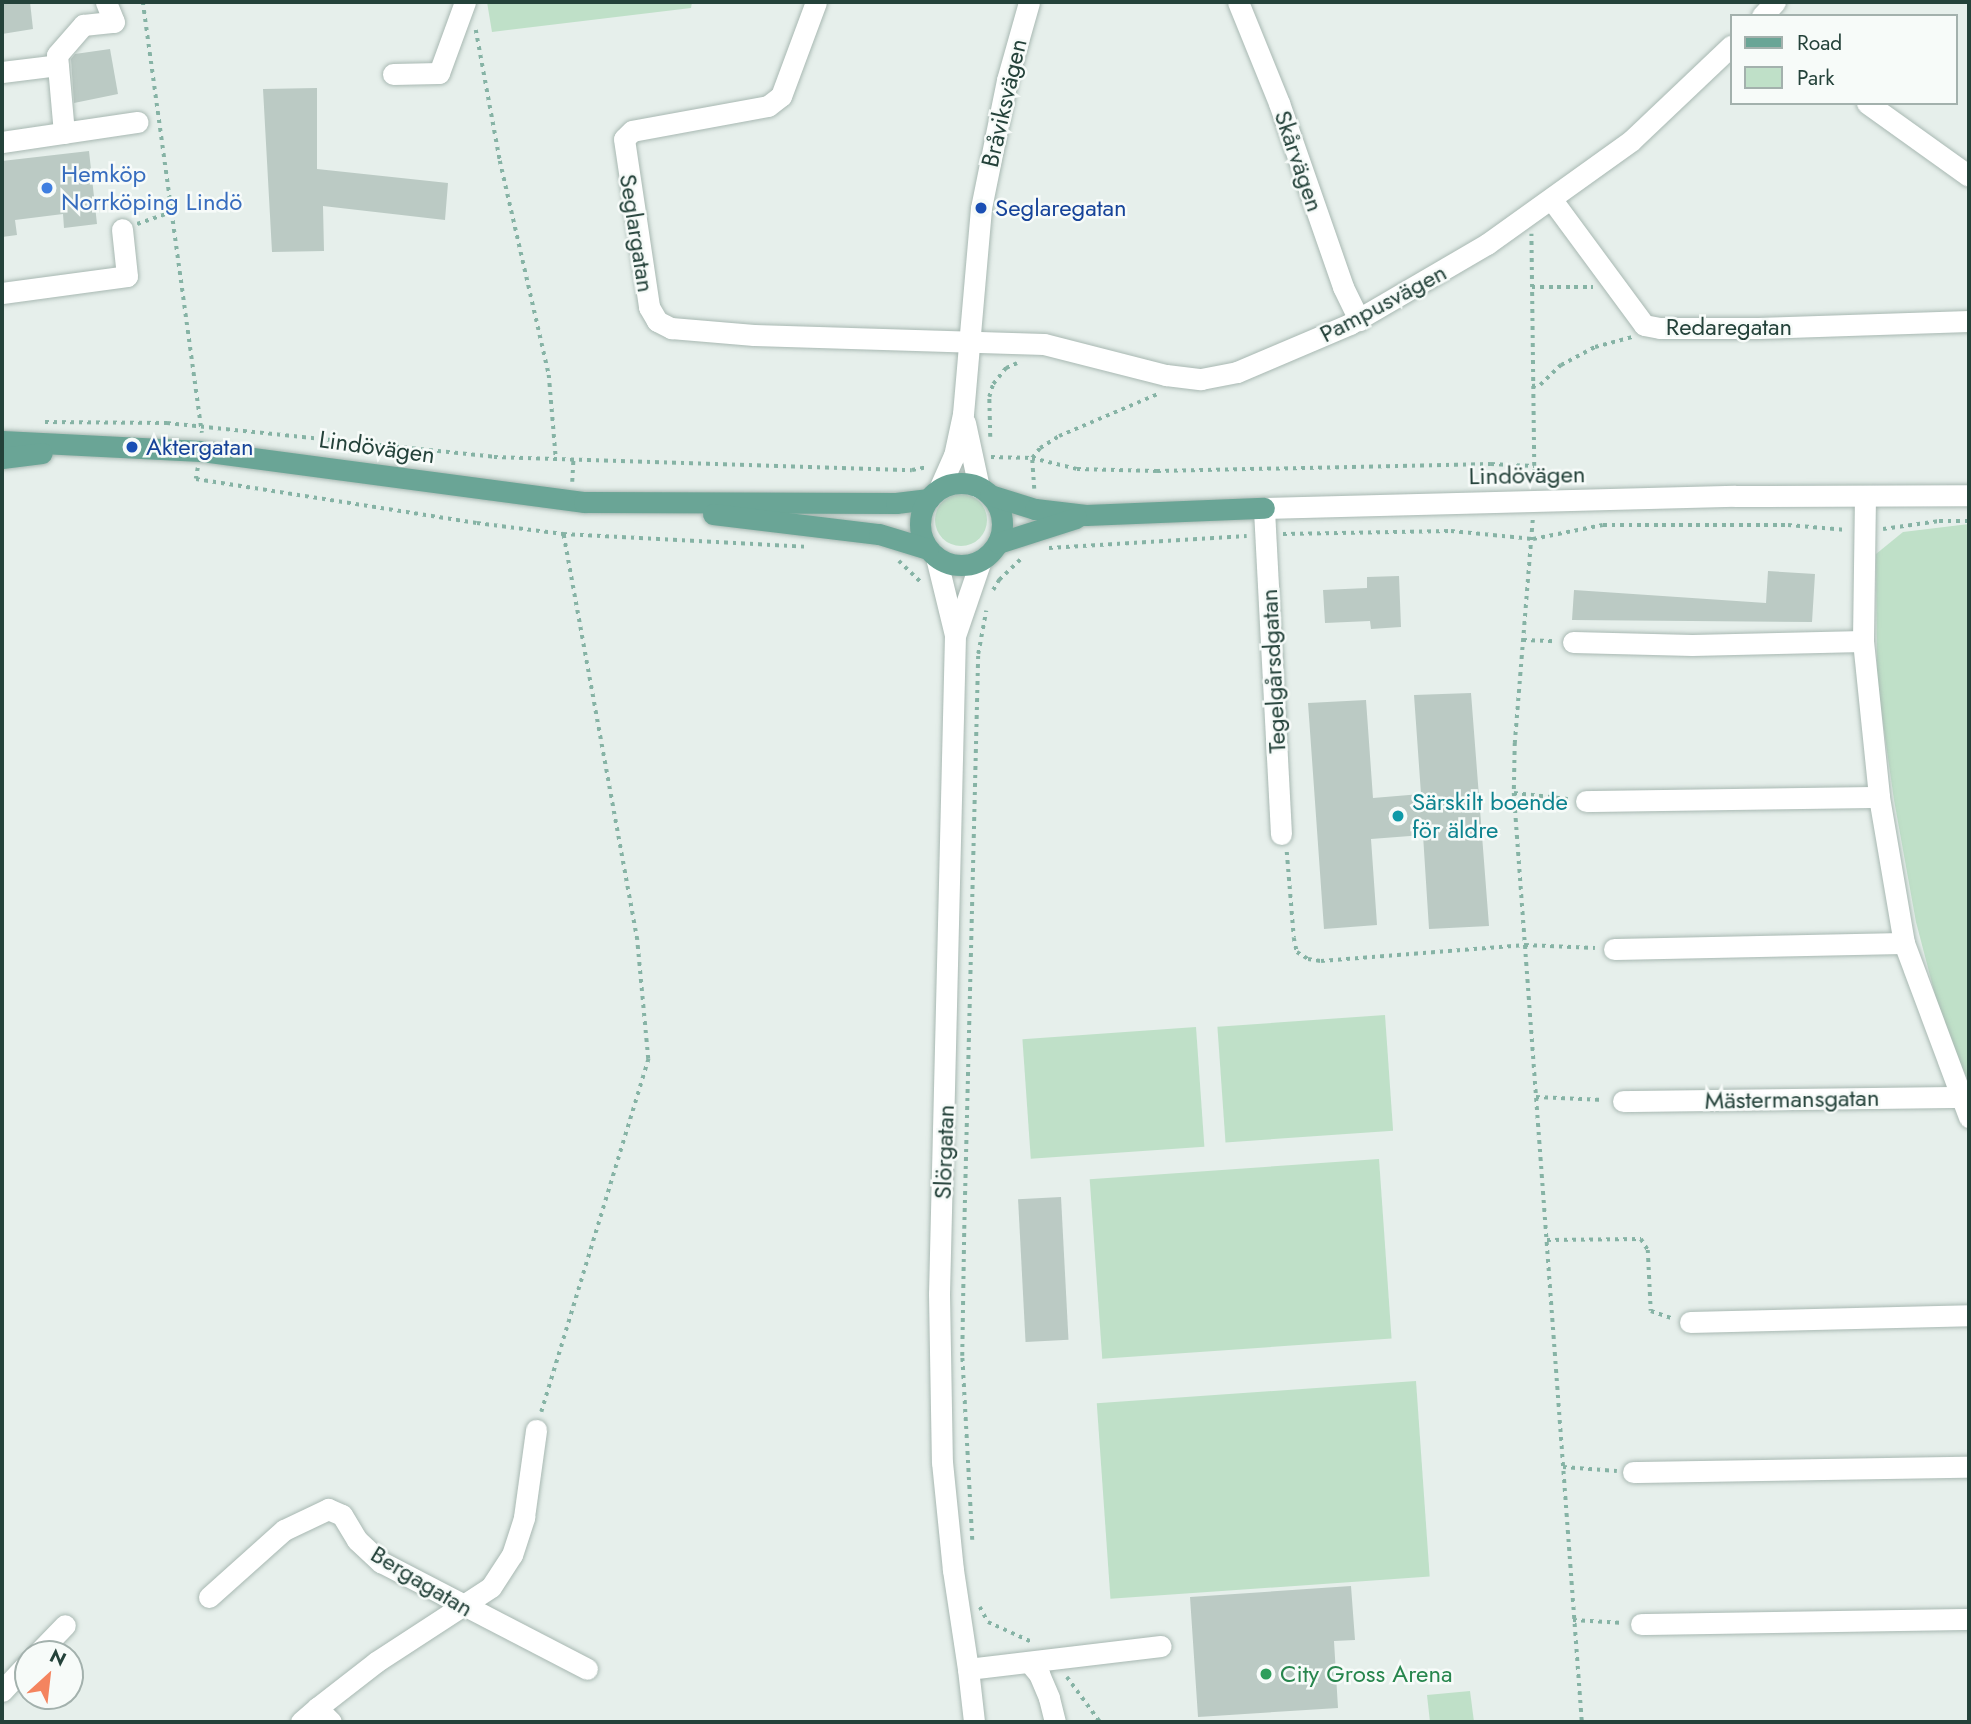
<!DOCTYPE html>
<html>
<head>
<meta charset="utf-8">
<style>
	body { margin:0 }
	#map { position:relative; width:1971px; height:1724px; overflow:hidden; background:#e6efeb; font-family:Jost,sans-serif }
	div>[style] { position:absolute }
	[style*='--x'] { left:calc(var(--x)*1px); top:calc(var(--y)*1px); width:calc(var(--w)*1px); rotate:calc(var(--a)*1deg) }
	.green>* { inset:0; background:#bfe0c8; transform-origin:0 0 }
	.round { border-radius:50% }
	.building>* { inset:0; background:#bbcac4; transform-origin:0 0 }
	.path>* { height:3.5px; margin-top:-1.75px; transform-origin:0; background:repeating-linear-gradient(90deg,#86b3a5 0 3.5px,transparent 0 8.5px) }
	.roads { filter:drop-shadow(0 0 2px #a8b8b2) drop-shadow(0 0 2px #a8b8b2) }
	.minor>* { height:21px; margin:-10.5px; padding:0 10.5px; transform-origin:10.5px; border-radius:10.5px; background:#fff }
	.major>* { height:21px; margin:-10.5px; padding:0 10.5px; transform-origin:10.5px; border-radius:10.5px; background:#6aa596 }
	.major>.ring { margin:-10.5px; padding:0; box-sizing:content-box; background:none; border:21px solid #6aa596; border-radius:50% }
	.dots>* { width:19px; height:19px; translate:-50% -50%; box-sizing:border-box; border:4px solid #f7fbf9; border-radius:50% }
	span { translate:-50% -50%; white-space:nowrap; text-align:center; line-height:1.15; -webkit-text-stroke:5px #f7fbf9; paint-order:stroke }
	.street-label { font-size:24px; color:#24423a }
	.shop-label { font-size:24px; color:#366cbe }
	.left { translate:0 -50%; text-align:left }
	.transit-label { font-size:24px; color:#164399 }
	.culture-label { font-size:24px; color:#0d838f }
	.leisure-label { font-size:24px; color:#27864d }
	.frame { position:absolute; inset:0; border:4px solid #24423a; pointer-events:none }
	.legend { position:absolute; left:1730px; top:14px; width:228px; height:91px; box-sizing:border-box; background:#f7fbf9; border:2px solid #a3b1ad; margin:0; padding:9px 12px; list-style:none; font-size:21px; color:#24423a }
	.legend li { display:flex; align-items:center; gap:14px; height:35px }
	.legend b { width:35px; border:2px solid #a3b1ad }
	.north { position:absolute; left:14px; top:1640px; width:70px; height:70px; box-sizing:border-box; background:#f7fbf9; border:2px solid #a3b1ad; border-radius:50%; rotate:27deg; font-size:19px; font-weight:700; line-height:28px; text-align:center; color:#24423a }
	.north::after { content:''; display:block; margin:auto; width:24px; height:32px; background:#f4845f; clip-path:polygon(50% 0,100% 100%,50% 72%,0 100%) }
</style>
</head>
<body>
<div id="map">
	<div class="green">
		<div style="clip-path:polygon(487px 2px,692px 2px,691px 8px,492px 32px)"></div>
		<div class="round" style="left:935px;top:494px;width:52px;height:52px"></div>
		<div style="clip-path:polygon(1969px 524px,1969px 1082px,1944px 1029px,1916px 922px,1894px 800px,1877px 680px,1876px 554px,1903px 532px)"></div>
		<div style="left:1385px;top:1015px;width:116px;height:168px;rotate:86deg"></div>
		<div style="left:1196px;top:1027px;width:120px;height:174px;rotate:86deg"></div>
		<div style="left:1379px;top:1159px;width:180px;height:290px;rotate:86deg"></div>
		<div style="left:1416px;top:1381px;width:196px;height:320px;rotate:86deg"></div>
		<div style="clip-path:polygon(1470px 1691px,1474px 1722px,1430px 1722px,1427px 1695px)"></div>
	</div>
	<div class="building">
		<div style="clip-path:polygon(2px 2px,30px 2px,33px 29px,2px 34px)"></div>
		<div style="clip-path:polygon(110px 49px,118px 94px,74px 103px,71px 59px,75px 54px)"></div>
		<div style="clip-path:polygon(317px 88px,317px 169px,448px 183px,445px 220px,323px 206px,324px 251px,272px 252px,263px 89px)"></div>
		<div style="clip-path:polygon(89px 151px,97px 224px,64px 228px,63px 214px,15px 220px,17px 235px,2px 237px,2px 161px)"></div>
		<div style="clip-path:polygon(1768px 571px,1815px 574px,1812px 622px,1572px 620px,1574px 590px,1766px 603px)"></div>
		<div style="clip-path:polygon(1399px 576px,1401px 627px,1371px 629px,1370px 621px,1325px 623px,1323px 590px,1367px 588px,1367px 577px)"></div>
		<div style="clip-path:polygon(1471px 693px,1489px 926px,1429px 929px,1423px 835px,1371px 839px,1377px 925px,1324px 929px,1308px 703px,1366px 700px,1373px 798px,1421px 794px,1414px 695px)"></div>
		<div style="left:1061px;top:1197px;width:143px;height:43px;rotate:87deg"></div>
		<div style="clip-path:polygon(1351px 1586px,1355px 1640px,1334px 1641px,1338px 1708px,1198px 1717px,1190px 1597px)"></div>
	</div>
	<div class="path">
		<div style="--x:143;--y:2;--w:435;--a:82.2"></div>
		<div style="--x:476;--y:30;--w:133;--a:79.6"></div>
		<div style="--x:500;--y:161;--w:220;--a:77.1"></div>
		<div style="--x:549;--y:375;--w:83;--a:85.2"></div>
		<div style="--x:137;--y:224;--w:37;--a:-19"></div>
		<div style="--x:1532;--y:287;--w:61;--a:0"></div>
		<div style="--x:1532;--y:386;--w:8;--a:-7"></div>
		<div style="--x:1540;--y:385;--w:29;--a:-44"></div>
		<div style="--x:1561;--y:365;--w:38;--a:-28"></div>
		<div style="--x:1595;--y:347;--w:38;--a:-15"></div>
		<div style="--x:45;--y:422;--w:122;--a:0.5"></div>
		<div style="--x:167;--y:423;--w:329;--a:5.9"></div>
		<div style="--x:494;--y:457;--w:418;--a:1.8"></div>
		<div style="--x:912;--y:470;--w:16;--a:-11"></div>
		<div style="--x:990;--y:437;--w:40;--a:-91.4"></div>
		<div style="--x:989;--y:397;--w:14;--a:-73"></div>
		<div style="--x:993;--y:384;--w:21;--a:-51"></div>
		<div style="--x:1006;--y:368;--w:12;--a:-24"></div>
		<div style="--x:991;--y:457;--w:41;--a:1.4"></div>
		<div style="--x:1032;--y:458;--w:46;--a:13.7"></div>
		<div style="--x:1077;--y:469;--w:80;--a:1.4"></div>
		<div style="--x:1157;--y:471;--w:334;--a:-1.2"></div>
		<div style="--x:1491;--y:464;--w:43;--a:2.7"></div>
		<div style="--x:1534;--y:466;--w:232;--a:-90.7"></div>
		<div style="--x:198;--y:468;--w:11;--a:100"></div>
		<div style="--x:196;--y:479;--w:284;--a:8.9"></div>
		<div style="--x:477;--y:523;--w:87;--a:7.3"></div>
		<div style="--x:563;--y:534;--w:246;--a:3"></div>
		<div style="--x:1534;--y:481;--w:15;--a:-90"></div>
		<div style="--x:572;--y:482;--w:22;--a:-87"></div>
		<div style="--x:1034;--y:489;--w:31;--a:-94"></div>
		<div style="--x:1032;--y:458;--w:13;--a:-51"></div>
		<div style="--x:1040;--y:448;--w:22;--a:-32"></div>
		<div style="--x:1059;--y:436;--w:108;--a:-23"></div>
		<div style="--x:1533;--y:520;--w:224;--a:94.6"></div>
		<div style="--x:1515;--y:743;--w:50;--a:91.1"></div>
		<div style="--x:1514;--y:793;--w:931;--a:85.81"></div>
		<div style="--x:1883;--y:529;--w:57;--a:-8.1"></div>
		<div style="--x:1939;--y:521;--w:30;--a:0"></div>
		<div style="--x:1283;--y:534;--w:168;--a:-1"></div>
		<div style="--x:1451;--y:531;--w:82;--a:5.6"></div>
		<div style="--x:1533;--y:539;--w:71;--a:-11.3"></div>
		<div style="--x:1603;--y:525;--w:185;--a:0"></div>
		<div style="--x:1788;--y:525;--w:59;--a:4.8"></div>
		<div style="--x:1049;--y:548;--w:198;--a:-3.5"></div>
		<div style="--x:899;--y:561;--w:30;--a:44"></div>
		<div style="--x:993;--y:590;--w:12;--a:-59"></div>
		<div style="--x:999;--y:580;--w:33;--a:-44"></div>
		<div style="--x:1523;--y:640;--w:33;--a:2"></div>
		<div style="--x:1514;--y:793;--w:54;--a:6.3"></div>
		<div style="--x:1287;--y:852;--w:86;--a:85.3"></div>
		<div style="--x:1294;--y:938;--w:14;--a:78"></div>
		<div style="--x:1297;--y:952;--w:13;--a:32"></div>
		<div style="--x:1308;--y:959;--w:13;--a:9"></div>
		<div style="--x:1321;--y:961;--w:205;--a:-4.5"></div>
		<div style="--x:1525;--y:945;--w:70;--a:2.5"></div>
		<div style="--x:1536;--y:1097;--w:68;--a:2.5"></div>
		<div style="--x:1547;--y:1240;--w:94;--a:-0.6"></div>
		<div style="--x:1641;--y:1239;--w:13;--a:58"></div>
		<div style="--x:1648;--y:1250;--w:61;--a:87.2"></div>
		<div style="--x:1651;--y:1311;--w:21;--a:19"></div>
		<div style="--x:541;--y:1412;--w:369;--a:-73.1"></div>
		<div style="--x:648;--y:1059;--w:120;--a:-95.3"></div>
		<div style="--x:637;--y:940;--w:413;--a:-100.3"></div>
		<div style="--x:1563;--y:1467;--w:54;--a:4.2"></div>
		<div style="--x:972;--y:1540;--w:184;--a:-93.1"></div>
		<div style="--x:962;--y:1356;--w:127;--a:-89.1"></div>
		<div style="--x:964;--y:1229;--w:575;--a:-88.61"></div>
		<div style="--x:978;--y:654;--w:44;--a:-79.5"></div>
		<div style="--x:980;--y:1607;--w:17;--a:62"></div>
		<div style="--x:988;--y:1622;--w:48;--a:24.4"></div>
		<div style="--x:1573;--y:1620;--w:51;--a:3.4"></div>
		<div style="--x:1067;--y:1677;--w:56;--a:53.7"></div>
	</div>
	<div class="roads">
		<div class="minor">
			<div style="--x:816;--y:2;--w:100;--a:110.4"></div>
			<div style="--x:781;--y:96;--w:16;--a:142"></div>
			<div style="--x:768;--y:106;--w:138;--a:169.6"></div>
			<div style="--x:632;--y:131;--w:11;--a:135"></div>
			<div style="--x:624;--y:139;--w:170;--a:81.5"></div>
			<div style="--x:649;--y:307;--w:16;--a:60"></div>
			<div style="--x:657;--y:321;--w:16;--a:27"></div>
			<div style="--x:671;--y:328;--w:83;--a:4.8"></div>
			<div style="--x:754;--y:335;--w:290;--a:1.8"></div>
			<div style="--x:1044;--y:344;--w:126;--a:14.3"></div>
			<div style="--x:1166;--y:375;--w:35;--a:7"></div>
			<div style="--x:1201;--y:379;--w:37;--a:-11"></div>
			<div style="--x:1237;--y:372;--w:123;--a:-23"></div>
			<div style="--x:1350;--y:324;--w:159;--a:-30.3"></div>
			<div style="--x:1487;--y:244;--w:178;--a:-35.6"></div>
			<div style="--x:1632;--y:140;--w:137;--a:-43.5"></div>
			<div style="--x:1238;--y:2;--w:109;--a:67.9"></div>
			<div style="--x:1279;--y:103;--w:195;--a:70.8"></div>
			<div style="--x:1343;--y:287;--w:37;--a:64"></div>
			<div style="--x:1762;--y:16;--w:19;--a:-47"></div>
			<div style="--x:2;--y:72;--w:56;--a:-7.1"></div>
			<div style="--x:393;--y:74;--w:46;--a:-1.2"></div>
			<div style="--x:439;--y:73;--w:76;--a:-69.9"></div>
			<div style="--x:1867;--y:103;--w:125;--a:35.6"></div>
			<div style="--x:64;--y:133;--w:78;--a:-95.1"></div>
			<div style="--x:57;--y:55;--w:40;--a:-49"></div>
			<div style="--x:83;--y:25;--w:31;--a:-6"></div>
			<div style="--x:114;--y:22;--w:22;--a:-112"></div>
			<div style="--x:2;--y:142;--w:137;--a:-8.4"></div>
			<div style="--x:1552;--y:200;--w:155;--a:53.6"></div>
			<div style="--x:1644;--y:325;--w:16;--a:11"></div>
			<div style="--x:1660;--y:328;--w:98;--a:0"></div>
			<div style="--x:1758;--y:328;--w:211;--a:-1.9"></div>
			<div style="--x:2;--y:293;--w:126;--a:-7.7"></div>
			<div style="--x:127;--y:276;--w:47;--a:-96.1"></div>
			<div style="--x:965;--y:423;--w:66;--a:77.8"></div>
			<div style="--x:939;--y:489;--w:36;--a:-66"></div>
			<div style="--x:954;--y:456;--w:43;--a:-77.9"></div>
			<div style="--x:963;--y:414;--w:207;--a:-85"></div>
			<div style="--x:981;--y:208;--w:131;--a:-78.5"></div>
			<div style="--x:1007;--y:80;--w:81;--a:-74.2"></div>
			<div style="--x:1865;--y:496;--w:145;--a:90.8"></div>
			<div style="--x:1863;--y:641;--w:157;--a:84.1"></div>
			<div style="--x:1879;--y:797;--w:148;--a:80.3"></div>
			<div style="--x:1904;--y:943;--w:186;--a:69.5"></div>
			<div style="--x:936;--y:557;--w:80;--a:76.3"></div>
			<div style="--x:955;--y:635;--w:659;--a:91.39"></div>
			<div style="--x:939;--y:1294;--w:168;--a:89"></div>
			<div style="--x:942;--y:1462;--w:109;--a:84.2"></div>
			<div style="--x:953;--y:1570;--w:100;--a:81.4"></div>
			<div style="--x:968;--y:1669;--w:194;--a:-6.8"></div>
			<div style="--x:956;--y:633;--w:77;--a:-71.1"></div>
			<div style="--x:1573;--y:642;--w:119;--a:1.4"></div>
			<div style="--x:1692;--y:645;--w:171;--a:-1.3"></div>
			<div style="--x:1586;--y:801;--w:293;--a:-0.8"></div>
			<div style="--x:1281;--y:834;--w:326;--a:-93"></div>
			<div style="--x:1264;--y:508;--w:471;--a:-1.5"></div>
			<div style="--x:1735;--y:496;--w:234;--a:-0.2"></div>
			<div style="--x:1614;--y:949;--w:290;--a:-1.2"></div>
			<div style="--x:1623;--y:1101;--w:338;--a:-0.7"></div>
			<div style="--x:1690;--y:1322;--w:279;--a:-1.4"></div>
			<div style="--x:1633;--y:1472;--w:336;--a:-0.9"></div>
			<div style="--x:209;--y:1597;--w:101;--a:-41.8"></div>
			<div style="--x:284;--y:1530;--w:49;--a:-25.5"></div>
			<div style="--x:328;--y:1509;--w:15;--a:23"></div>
			<div style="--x:342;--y:1515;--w:29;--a:59"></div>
			<div style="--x:357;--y:1540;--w:33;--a:43"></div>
			<div style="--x:381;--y:1562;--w:232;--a:27.4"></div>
			<div style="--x:1641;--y:1624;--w:328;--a:-0.9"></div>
			<div style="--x:37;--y:1654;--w:40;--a:-46"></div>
			<div style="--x:1029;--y:1662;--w:16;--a:50"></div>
			<div style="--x:1039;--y:1674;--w:26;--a:67"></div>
			<div style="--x:1049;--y:1698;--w:25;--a:76"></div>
			<div style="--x:968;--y:1669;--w:53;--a:83.5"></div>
			<div style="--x:2;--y:1691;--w:38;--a:-47"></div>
			<div style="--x:301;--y:1722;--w:21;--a:-41"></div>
			<div style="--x:331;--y:1722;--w:20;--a:-135"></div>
			<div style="--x:317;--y:1708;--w:75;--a:-37.9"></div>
			<div style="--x:376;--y:1662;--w:137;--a:-33.1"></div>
			<div style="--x:491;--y:1587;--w:38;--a:-57"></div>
			<div style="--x:512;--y:1555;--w:40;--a:-72"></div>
			<div style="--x:524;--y:1517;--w:88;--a:-82.1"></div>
		</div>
		<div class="major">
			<div style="--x:2;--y:441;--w:199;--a:2.9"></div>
			<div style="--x:201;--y:451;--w:386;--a:7.6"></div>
			<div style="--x:584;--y:502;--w:312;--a:0.2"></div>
			<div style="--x:896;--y:503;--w:33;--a:-7"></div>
			<div style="--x:2;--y:458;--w:40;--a:-7.1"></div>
			<div class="ring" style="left:920px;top:483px;width:61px;height:61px"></div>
			<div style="--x:990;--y:495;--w:47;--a:17.3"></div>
			<div style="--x:1035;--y:509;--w:51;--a:6.7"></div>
			<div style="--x:1086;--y:515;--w:178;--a:-2.3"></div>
			<div style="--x:713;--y:514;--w:167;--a:6.9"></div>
			<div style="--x:879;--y:534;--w:51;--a:17"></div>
			<div style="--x:998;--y:543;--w:82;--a:-17.8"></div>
		</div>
	</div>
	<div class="dots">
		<div style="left:47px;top:188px;background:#3f7fe0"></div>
		<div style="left:981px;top:208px;background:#1a4fb4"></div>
		<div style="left:132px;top:447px;background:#1a4fb4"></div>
		<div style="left:1398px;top:816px;background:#0f9aa8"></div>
		<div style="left:1266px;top:1674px;background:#2e9e5b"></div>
	</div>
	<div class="street-label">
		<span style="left:1004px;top:103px;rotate:-77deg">Bråviksvägen</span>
		<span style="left:1299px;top:161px;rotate:71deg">Skårvägen</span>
		<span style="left:637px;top:233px;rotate:81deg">Seglargatan</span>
		<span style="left:1383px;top:303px;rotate:-28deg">Pampusvägen</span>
		<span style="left:1729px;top:327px">Redaregatan</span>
		<span style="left:377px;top:447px;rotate:8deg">Lindövägen</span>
		<span style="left:1527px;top:475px;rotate:-1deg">Lindövägen</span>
		<span style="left:1273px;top:671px;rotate:-93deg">Tegelgårsdgatan</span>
		<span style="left:1792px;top:1099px;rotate:-1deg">Mästermansgatan</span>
		<span style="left:944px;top:1152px;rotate:-88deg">Slörgatan</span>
		<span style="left:422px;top:1581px;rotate:31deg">Bergagatan</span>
	</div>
	<div class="shop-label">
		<span class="left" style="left:61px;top:188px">Hemköp<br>Norrköping Lindö</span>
	</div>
	<div class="transit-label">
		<span class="left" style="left:995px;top:208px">Seglaregatan</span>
		<span class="left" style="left:146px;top:447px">Aktergatan</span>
	</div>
	<div class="culture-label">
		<span class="left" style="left:1412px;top:816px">Särskilt boende<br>för äldre</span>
	</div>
	<div class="leisure-label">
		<span class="left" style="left:1280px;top:1674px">City Gross Arena</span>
	</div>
	<div class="frame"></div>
	<ul class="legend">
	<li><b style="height:9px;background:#6aa596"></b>Road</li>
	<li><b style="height:19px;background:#bfe0c8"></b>Park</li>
	</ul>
	<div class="north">N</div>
</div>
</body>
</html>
